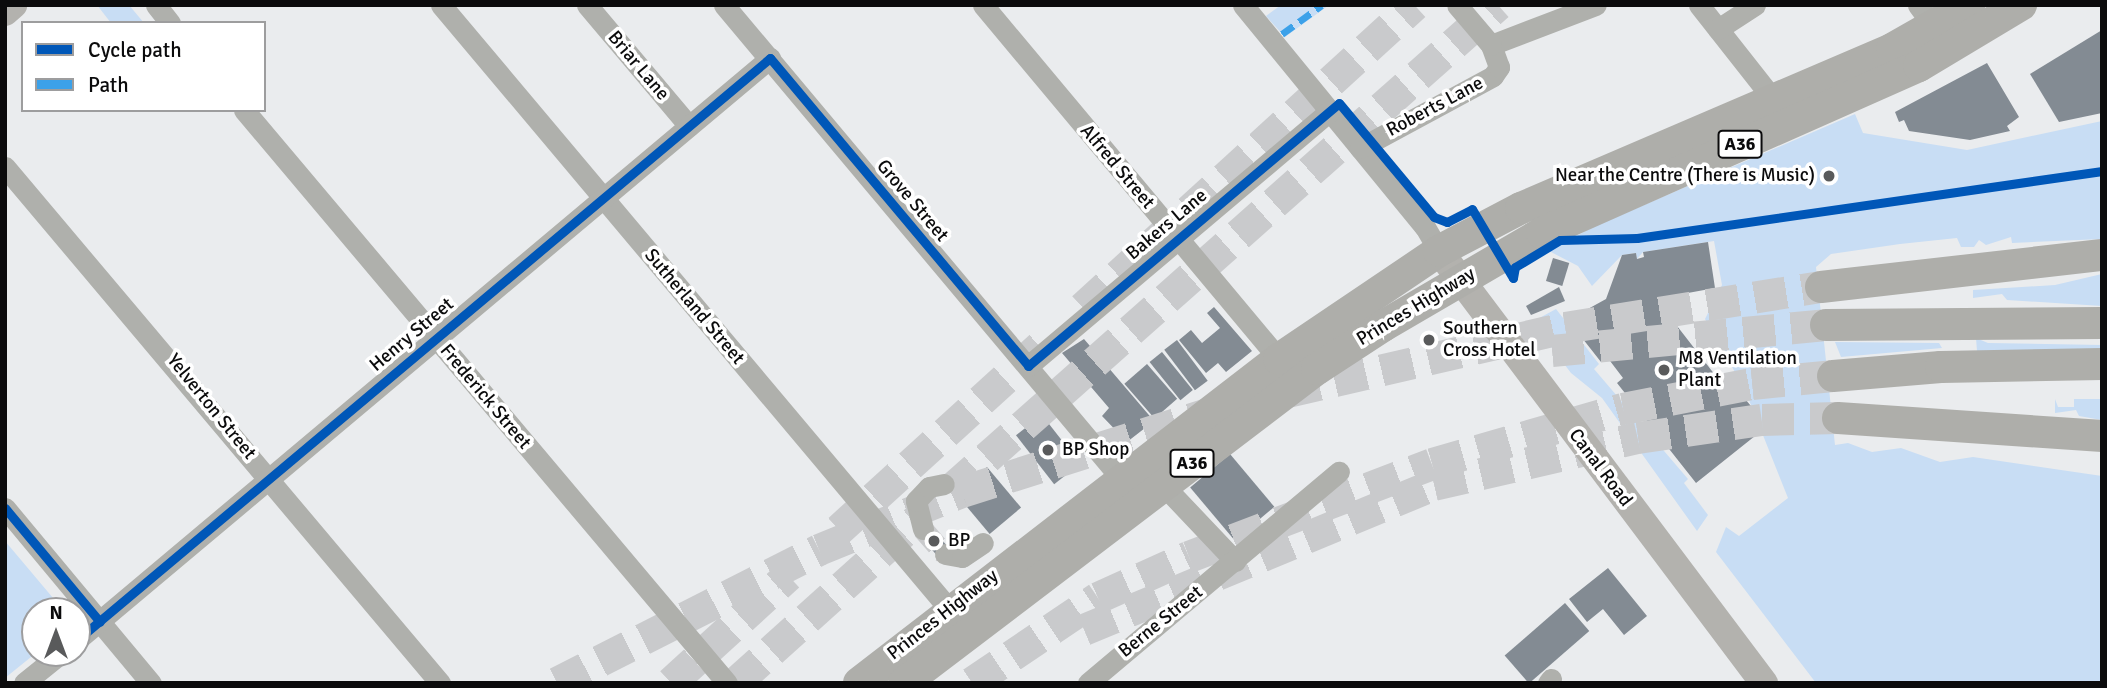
<!DOCTYPE html>
<html>
<head>
<meta charset="utf-8">
<style>
	body { margin:0 }
	#map { position:relative; width:2107px; height:688px; overflow:hidden; background:#eaecee; font-family:Signika,sans-serif }
	div>[style] { position:absolute }
	[style*='--x'] { left:calc(var(--x)*1px); top:calc(var(--y)*1px); width:calc(var(--w)*1px); rotate:calc(var(--a)*1deg) }
	.green>* { inset:0; background:#c8ddf4 }
	.building>* { inset:0; background:#838b93; transform-origin:0 0 }
	.minor-tunnel>* { height:21px; margin-top:-10.5px; transform-origin:0; background:repeating-linear-gradient(90deg,#c9cacc 0 21px,transparent 0 31px) }
	.highway-tunnel>* { height:32px; margin-top:-16px; transform-origin:0; background:repeating-linear-gradient(90deg,#c9cacc 0 32px,transparent 0 48px) }
	.minor>* { height:21px; margin:-10.5px; padding:0 10.5px; transform-origin:10.5px; border-radius:10.5px; background:#afb0ac }
	.major>* { height:28px; margin:-14px; padding:0 14px; transform-origin:14px; border-radius:14px; background:#b3b2ae }
	.highway>* { height:32px; margin:-16px; padding:0 16px; transform-origin:16px; border-radius:16px; background:#aeaeaa }
	.quiet>* { height:7px; margin-top:-3.5px; transform-origin:0; background:repeating-linear-gradient(90deg,#3ca1e9 0 14px,transparent 0 21px) }
	.cycleway>* { height:9px; margin:-4.5px; padding:0 4.5px; transform-origin:4.5px; border-radius:4.5px; background:#0057b8 }
	.dots>* { width:19px; height:19px; translate:-50% -50%; box-sizing:border-box; border:4px solid #fff; border-radius:50% }
	span { translate:-50% -50%; white-space:nowrap; text-align:center; line-height:1.15; -webkit-text-stroke:7px #fff; paint-order:stroke }
	.shield-label span { padding:2px 5px; background:#fff; border:2px solid; border-radius:5px; -webkit-text-stroke-width:0 }
	.shield-label { font-size:18px; color:#0b0b0c; font-weight:700 }
	.street-label { font-size:19px; color:#0b0b0c }
	.poi-label { font-size:19px; color:#0b0b0c }
	.right { translate:-100% -50%; text-align:right }
	.left { translate:0 -50%; text-align:left }
	.frame { position:absolute; inset:0; border:7px solid #0b0b0c; pointer-events:none }
	.legend { position:absolute; left:21px; top:21px; width:245px; height:91px; box-sizing:border-box; background:#fff; border:2px solid #9d9d9e; margin:0; padding:9px 12px; list-style:none; font-size:21px; color:#0b0b0c }
	.legend li { display:flex; align-items:center; gap:14px; height:35px }
	.legend b { width:35px; border:2px solid #9d9d9e }
	.north { position:absolute; left:21px; top:597px; width:70px; height:70px; box-sizing:border-box; background:#fff; border:2px solid #9d9d9e; border-radius:50%; rotate:0deg; font-size:19px; font-weight:700; line-height:28px; text-align:center; color:#0b0b0c }
	.north::after { content:''; display:block; margin:auto; width:24px; height:32px; background:#595a5b; clip-path:polygon(50% 0,100% 100%,50% 72%,0 100%) }
</style>
</head>
<body>
<div id="map">
	<div class="green">
		<div style="clip-path:polygon(97px 5px,129px 5px,144px 23px,111px 23px)"></div>
		<div style="clip-path:polygon(1281px 5px,1329px 5px,1285px 37px,1266px 16px)"></div>
		<div style="clip-path:polygon(1855px 114px,1863px 133px,1967px 150px,2102px 121px,2102px 239px,2012px 243px,2011px 237px,1986px 245px,1979px 240px,1974px 247px,1961px 247px,1957px 238px,1900px 244px,1831px 254px,1816px 267px,1835px 445px,1848px 443px,1872px 452px,1901px 448px,1940px 462px,1973px 457px,2102px 476px,2102px 683px,1816px 683px,1716px 552px,1726px 527px,1739px 536px,1788px 498px,1745px 390px,1705px 319px,1722px 285px,1714px 241px,1643px 252px,1637px 259px,1636px 253px,1622px 255px,1592px 286px,1578px 266px,1549px 251px,1593px 227px)"></div>
		<div style="clip-path:polygon(2102px 274px,2102px 306px,2007px 300px,2002px 294px,1973px 298px,1973px 290px,2055px 285px)"></div>
		<div style="clip-path:polygon(1556px 309px,1599px 364px,1594px 369px,1688px 479px,1684px 483px,1708px 515px,1697px 531px,1602px 398px,1571px 373px,1532px 322px)"></div>
		<div style="clip-path:polygon(1976px 338px,1988px 343px,2102px 345px,2102px 350px,1977px 351px)"></div>
		<div style="clip-path:polygon(1835px 342px,1939px 343px,1942px 348px,1841px 357px)"></div>
		<div style="clip-path:polygon(2055px 399px,2058px 407px,2074px 407px,2074px 399px,2102px 399px,2102px 420px,2079px 416px,2076px 410px,2055px 413px)"></div>
		<div style="clip-path:polygon(5px 541px,64px 611px,35px 611px,36px 653px,5px 678px)"></div>
	</div>
	<div class="building">
		<div style="clip-path:polygon(2102px 30px,2102px 113px,2059px 122px,2030px 74px)"></div>
		<div style="clip-path:polygon(1987px 63px,2019px 117px,2007px 126px,2010px 131px,1970px 140px,1909px 131px,1904px 120px,1899px 122px,1895px 112px)"></div>
		<div style="clip-path:polygon(1708px 242px,1715px 288px,1666px 297px,1667px 313px,1729px 393px,1736px 388px,1760px 417px,1753px 423px,1760px 432px,1696px 483px,1617px 383px,1623px 378px,1607px 357px,1601px 362px,1568px 320px,1606px 299px,1622px 255px,1636px 253px,1637px 259px,1644px 257px,1643px 252px)"></div>
		<div style="left:1553px;top:258px;width:17px;height:24px;rotate:17deg"></div>
		<div style="clip-path:polygon(1559px 287px,1565px 301px,1531px 315px,1526px 306px)"></div>
		<div style="clip-path:polygon(1214px 307px,1252px 351px,1226px 372px,1218px 363px,1206px 373px,1179px 340px,1191px 330px,1202px 343px,1220px 328px,1207px 313px)"></div>
		<div style="clip-path:polygon(1084px 339px,1154px 421px,1127px 442px,1102px 416px,1109px 408px,1062px 353px)"></div>
		<div style="left:1177px;top:340px;width:51px;height:16px;rotate:53deg"></div>
		<div style="left:1162px;top:352px;width:49px;height:16px;rotate:51deg"></div>
		<div style="left:1147px;top:364px;width:46px;height:30px;rotate:49deg"></div>
		<div style="left:1042px;top:415px;width:62px;height:33px;rotate:52deg"></div>
		<div style="left:1230px;top:454px;width:69px;height:52px;rotate:50deg"></div>
		<div style="left:987px;top:467px;width:53px;height:41px;rotate:50deg"></div>
		<div style="left:929px;top:525px;width:32px;height:14px;rotate:49deg"></div>
		<div style="clip-path:polygon(1608px 568px,1647px 616px,1624px 635px,1603px 609px,1587px 622px,1569px 599px)"></div>
		<div style="left:1565px;top:603px;width:37px;height:80px;rotate:49deg"></div>
	</div>
	<div class="minor-tunnel">
		<div style="--x:923;--y:529;--w:33;--a:49"></div>
	</div>
	<div class="highway-tunnel">
		<div style="--x:1083;--y:308;--w:449;--a:-42.4"></div>
		<div style="--x:1552;--y:351;--w:275;--a:-5.4"></div>
		<div style="--x:1288;--y:392;--w:284;--a:-13"></div>
		<div style="--x:1565;--y:328;--w:259;--a:-9.1"></div>
		<div style="--x:951;--y:490;--w:731;--a:-41.56"></div>
		<div style="--x:839;--y:530;--w:281;--a:-42.3"></div>
		<div style="--x:1084;--y:630;--w:379;--a:-22.5"></div>
		<div style="--x:1434;--y:485;--w:209;--a:-13"></div>
		<div style="--x:1638;--y:438;--w:125;--a:-8.3"></div>
		<div style="--x:1762;--y:420;--w:76;--a:-1.5"></div>
		<div style="--x:557;--y:683;--w:294;--a:-26.9"></div>
		<div style="--x:819;--y:550;--w:154;--a:-22.1"></div>
		<div style="--x:962;--y:492;--w:258;--a:-17.6"></div>
		<div style="--x:671;--y:683;--w:159;--a:-42.4"></div>
		<div style="--x:736;--y:683;--w:244;--a:-42"></div>
		<div style="--x:972;--y:683;--w:152;--a:-34"></div>
		<div style="--x:1098;--y:598;--w:100;--a:-24.3"></div>
		<div style="--x:1189;--y:557;--w:260;--a:-20.9"></div>
		<div style="--x:1432;--y:464;--w:199;--a:-16.1"></div>
		<div style="--x:1623;--y:409;--w:131;--a:-11"></div>
		<div style="--x:1752;--y:384;--w:81;--a:-5.6"></div>
	</div>
	<div class="minor">
		<div style="--x:156;--y:5;--w:23;--a:52"></div>
		<div style="--x:441;--y:5;--w:789;--a:49.93"></div>
		<div style="--x:587;--y:5;--w:158;--a:49.9"></div>
		<div style="--x:724;--y:5;--w:632;--a:50.01"></div>
		<div style="--x:983;--y:5;--w:461;--a:50.1"></div>
		<div style="--x:1243;--y:5;--w:287;--a:50.7"></div>
		<div style="--x:1425;--y:227;--w:28;--a:60"></div>
		<div style="--x:1699;--y:5;--w:120;--a:51.8"></div>
		<div style="--x:1918;--y:5;--w:27;--a:54"></div>
		<div style="--x:1718;--y:29;--w:44;--a:-33"></div>
		<div style="--x:1491;--y:45;--w:112;--a:-20.9"></div>
		<div style="--x:244;--y:110;--w:749;--a:49.87"></div>
		<div style="--x:1360;--y:148;--w:151;--a:-28.4"></div>
		<div style="--x:1493;--y:76;--w:11;--a:-56"></div>
		<div style="--x:1499;--y:67;--w:23;--a:-110"></div>
		<div style="--x:1491;--y:45;--w:52;--a:-130.4"></div>
		<div style="--x:5;--y:167;--w:675;--a:49.87"></div>
		<div style="--x:1028;--y:366;--w:395;--a:-40.2"></div>
		<div style="--x:1163;--y:485;--w:105;--a:46.5"></div>
		<div style="--x:5;--y:508;--w:228;--a:50.2"></div>
		<div style="--x:923;--y:529;--w:29;--a:-104"></div>
		<div style="--x:916;--y:501;--w:19;--a:-47"></div>
		<div style="--x:929;--y:487;--w:15;--a:-11"></div>
		<div style="--x:945;--y:554;--w:17;--a:10"></div>
		<div style="--x:962;--y:557;--w:25;--a:-34"></div>
		<div style="--x:77;--y:640;--w:905;--a:-40.02"></div>
		<div style="--x:24;--y:683;--w:48;--a:-39"></div>
		<div style="--x:1088;--y:683;--w:328;--a:-40.1"></div>
		<div style="--x:1548;--y:683;--w:5;--a:-53"></div>
	</div>
	<div class="major">
		<div style="--x:5;--y:12;--w:11;--a:-41"></div>
		<div style="--x:1439;--y:251;--w:541;--a:53.05"></div>
	</div>
	<div class="highway">
		<div style="--x:1821;--y:287;--w:283;--a:-6.5"></div>
		<div style="--x:1826;--y:325;--w:276;--a:-0.4"></div>
		<div style="--x:1833;--y:376;--w:108;--a:-4.8"></div>
		<div style="--x:1941;--y:367;--w:161;--a:-1.1"></div>
		<div style="--x:1838;--y:418;--w:265;--a:3.9"></div>
		<div style="--x:859;--y:683;--w:530;--a:-37.65"></div>
		<div style="--x:1279;--y:359;--w:193;--a:-34"></div>
		<div style="--x:1439;--y:251;--w:93;--a:-27.7"></div>
		<div style="--x:1521;--y:208;--w:404;--a:-23.2"></div>
		<div style="--x:1892;--y:49;--w:89;--a:-29.7"></div>
		<div style="--x:904;--y:683;--w:519;--a:-37.25"></div>
		<div style="--x:1317;--y:369;--w:79;--a:-33.1"></div>
		<div style="--x:1383;--y:326;--w:184;--a:-30.3"></div>
		<div style="--x:1542;--y:233;--w:412;--a:-23.9"></div>
		<div style="--x:1919;--y:66;--w:119;--a:-30.9"></div>
	</div>
	<div class="quiet">
		<div style="--x:1282;--y:34;--w:49;--a:-35.9"></div>
	</div>
	<div class="cycleway">
		<div style="--x:1513;--y:278;--w:11;--a:-80"></div>
		<div style="--x:1515;--y:267;--w:52;--a:-31"></div>
		<div style="--x:1560;--y:240;--w:77;--a:-1.5"></div>
		<div style="--x:1637;--y:238;--w:470;--a:-8.2"></div>
		<div style="--x:5;--y:508;--w:148;--a:50.2"></div>
		<div style="--x:77;--y:640;--w:905;--a:-40.02"></div>
		<div style="--x:770;--y:58;--w:402;--a:50"></div>
		<div style="--x:1028;--y:366;--w:407;--a:-40.2"></div>
		<div style="--x:1339;--y:103;--w:148;--a:50.2"></div>
		<div style="--x:1434;--y:217;--w:14;--a:21"></div>
		<div style="--x:1447;--y:222;--w:28;--a:-27"></div>
		<div style="--x:1472;--y:209;--w:80;--a:59.3"></div>
	</div>
	<div class="dots">
		<div style="left:1829px;top:176px;background:#595a5b"></div>
		<div style="left:1429px;top:340px;background:#595a5b"></div>
		<div style="left:1664px;top:370px;background:#595a5b"></div>
		<div style="left:1048px;top:450px;background:#595a5b"></div>
		<div style="left:934px;top:541px;background:#595a5b"></div>
	</div>
	<div class="shield-label">
		<span style="left:1740px;top:144px">A36</span>
		<span style="left:1192px;top:463px">A36</span>
	</div>
	<div class="street-label">
		<span style="left:638px;top:66px;rotate:50deg">Briar Lane</span>
		<span style="left:1435px;top:107px;rotate:-28deg">Roberts Lane</span>
		<span style="left:1117px;top:167px;rotate:50deg">Alfred Street</span>
		<span style="left:912px;top:201px;rotate:50deg">Grove Street</span>
		<span style="left:1167px;top:225px;rotate:-40deg">Bakers Lane</span>
		<span style="left:694px;top:307px;rotate:50deg">Sutherland Street</span>
		<span style="left:1416px;top:307px;rotate:-31deg">Princes Highway</span>
		<span style="left:412px;top:335px;rotate:-40deg">Henry Street</span>
		<span style="left:485px;top:397px;rotate:50deg">Frederick Street</span>
		<span style="left:211px;top:407px;rotate:51deg">Yelverton Street</span>
		<span style="left:1600px;top:468px;rotate:53deg">Canal Road</span>
		<span style="left:943px;top:615px;rotate:-38deg">Princes Highway</span>
		<span style="left:1161px;top:622px;rotate:-39deg">Berne Street</span>
	</div>
	<div class="poi-label">
		<span class="right" style="left:1815px;top:176px">Near the Centre (There is Music)</span>
		<span class="left" style="left:1443px;top:340px">Southern<br>Cross Hotel</span>
		<span class="left" style="left:1678px;top:370px">M8 Ventilation<br>Plant</span>
		<span class="left" style="left:1062px;top:450px">BP Shop</span>
		<span class="left" style="left:948px;top:541px">BP</span>
	</div>
	<div class="frame"></div>
	<ul class="legend">
	<li><b style="height:9px;background:#0057b8"></b>Cycle path</li>
	<li><b style="height:9px;background:#3ca1e9"></b>Path</li>
	</ul>
	<div class="north">N</div>
</div>
</body>
</html>
